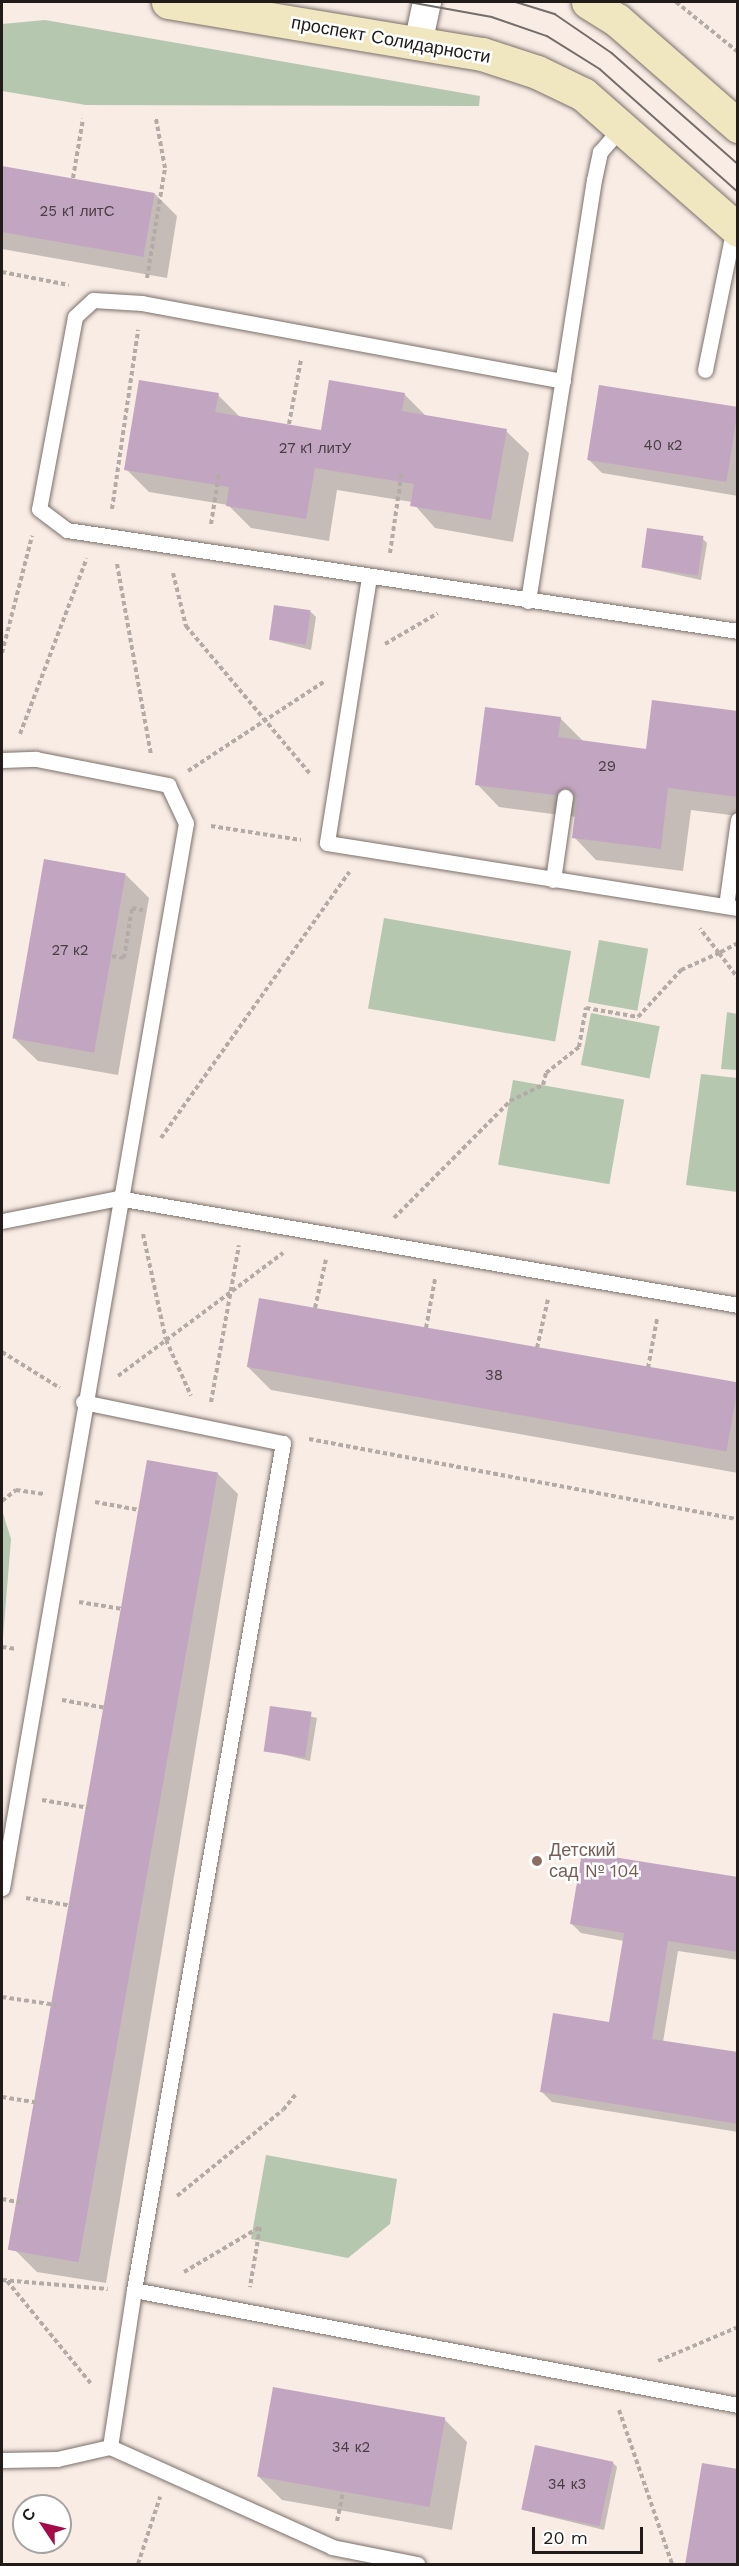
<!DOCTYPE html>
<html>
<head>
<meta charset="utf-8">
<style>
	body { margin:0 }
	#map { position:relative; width:739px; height:2566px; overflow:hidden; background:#f8ece5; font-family:"Work Sans",sans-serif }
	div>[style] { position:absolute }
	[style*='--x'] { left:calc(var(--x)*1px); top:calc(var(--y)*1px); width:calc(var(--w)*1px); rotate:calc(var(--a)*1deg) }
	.green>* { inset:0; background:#b6c7b0; transform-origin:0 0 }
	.shadow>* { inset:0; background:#0003 }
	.building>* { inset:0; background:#c2a6c1; transform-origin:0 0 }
	.path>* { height:4px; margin-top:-2px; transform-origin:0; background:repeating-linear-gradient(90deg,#b5aba6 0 4.5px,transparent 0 7.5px) }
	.roads { filter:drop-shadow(0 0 2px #7b706a) drop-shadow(0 0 2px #7b706a) }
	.service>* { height:15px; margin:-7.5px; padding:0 7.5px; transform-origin:7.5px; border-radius:7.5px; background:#fff }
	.minor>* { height:28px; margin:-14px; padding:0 14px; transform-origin:14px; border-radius:14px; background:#fff }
	.secondary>* { height:33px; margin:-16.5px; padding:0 16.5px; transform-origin:16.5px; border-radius:16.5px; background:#f0e6bf }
	.tram>* { height:1.5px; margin:-0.75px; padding:0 0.75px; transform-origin:0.75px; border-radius:0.75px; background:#756d69 }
	.dots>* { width:16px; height:16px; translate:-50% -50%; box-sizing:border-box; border:3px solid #fff; border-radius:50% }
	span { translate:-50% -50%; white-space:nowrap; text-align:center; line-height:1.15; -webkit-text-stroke:5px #fff; paint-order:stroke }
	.number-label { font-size:15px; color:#493e44 }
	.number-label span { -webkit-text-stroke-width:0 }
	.street-label { font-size:18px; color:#211c1a }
	.education-label { font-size:18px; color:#785e54 }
	.left { translate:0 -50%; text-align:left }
	.frame { position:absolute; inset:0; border:3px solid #211c1a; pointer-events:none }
	.north { position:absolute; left:12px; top:2494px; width:60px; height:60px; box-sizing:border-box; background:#fff; border:2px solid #a6a4a3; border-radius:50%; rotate:305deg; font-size:16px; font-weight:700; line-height:24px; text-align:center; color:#211c1a }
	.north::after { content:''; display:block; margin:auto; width:21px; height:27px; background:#a30b49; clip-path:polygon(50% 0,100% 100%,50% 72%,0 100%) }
	.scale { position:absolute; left:532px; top:2527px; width:111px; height:27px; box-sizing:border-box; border:3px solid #211c1a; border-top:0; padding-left:8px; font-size:18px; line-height:21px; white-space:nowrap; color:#211c1a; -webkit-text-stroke:4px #fff; paint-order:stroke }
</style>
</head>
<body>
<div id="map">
	<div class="green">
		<div style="clip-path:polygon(45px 20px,480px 96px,479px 106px,86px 105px,2px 91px,2px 24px)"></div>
		<div style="left:384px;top:918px;width:190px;height:92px;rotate:10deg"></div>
		<div style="left:599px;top:940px;width:50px;height:63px;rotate:10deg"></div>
		<div style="clip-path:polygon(727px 1012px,737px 1014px,737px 1070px,721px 1069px)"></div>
		<div style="left:591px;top:1013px;width:70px;height:53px;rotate:11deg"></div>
		<div style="clip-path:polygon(701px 1074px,737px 1078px,737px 1192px,686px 1185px)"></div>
		<div style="left:513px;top:1080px;width:113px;height:86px;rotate:10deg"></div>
		<div style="clip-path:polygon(2px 1510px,11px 1539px,2px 1650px)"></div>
		<div style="clip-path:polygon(266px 2155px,397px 2179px,390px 2224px,348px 2258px,251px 2239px)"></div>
	</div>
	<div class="shadow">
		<div style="clip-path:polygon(2px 167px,155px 194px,177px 216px,167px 278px,2px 249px)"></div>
		<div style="clip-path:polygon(404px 394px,427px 417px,506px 431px,529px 453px,513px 542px,435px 528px,412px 502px,337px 490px,329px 541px,251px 528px,228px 505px,149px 492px,126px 469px,218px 395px,241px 418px,322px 431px)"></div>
		<div style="clip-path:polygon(738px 410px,738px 496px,602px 473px,588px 459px)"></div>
		<div style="clip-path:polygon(702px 538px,707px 543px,701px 580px,642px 567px)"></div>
		<div style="clip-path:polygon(311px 612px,316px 617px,311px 650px,271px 640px)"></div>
		<div style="clip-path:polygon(738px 712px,738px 816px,691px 810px,683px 871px,596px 860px,574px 837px,576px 817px,499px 807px,477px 784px,560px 718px,583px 741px,647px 750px)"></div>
		<div style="clip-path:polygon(126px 875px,149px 898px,118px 1075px,38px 1061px,14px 1038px)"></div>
		<div style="clip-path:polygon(248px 1367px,738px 1386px,738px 1473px,271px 1390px)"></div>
		<div style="clip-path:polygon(217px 1473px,238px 1494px,106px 2283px,37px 2272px,16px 2251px)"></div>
		<div style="clip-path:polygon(271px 1707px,317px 1718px,310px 1761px,265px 1750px)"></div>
		<div style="clip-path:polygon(738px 1878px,738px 1960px,678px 1951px,663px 2042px,738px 2054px,738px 2132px,552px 2102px,542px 2092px,611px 2024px,624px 1941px,581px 1933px,571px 1923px)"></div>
		<div style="clip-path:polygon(444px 2419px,467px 2442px,452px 2530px,282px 2500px,259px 2477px)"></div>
		<div style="clip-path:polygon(612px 2462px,617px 2467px,604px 2530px,523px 2510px)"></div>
	</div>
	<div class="building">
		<div style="left:2px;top:166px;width:155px;height:65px;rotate:10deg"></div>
		<div style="clip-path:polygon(139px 380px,219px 393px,215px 412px,321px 430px,329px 380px,405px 393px,402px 411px,507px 429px,491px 520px,410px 506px,414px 484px,315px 468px,306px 519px,226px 506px,229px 487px,124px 470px)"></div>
		<div style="left:599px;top:385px;width:141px;height:76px;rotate:9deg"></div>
		<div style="left:647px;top:528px;width:57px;height:40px;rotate:8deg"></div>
		<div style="left:274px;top:605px;width:37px;height:35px;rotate:8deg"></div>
		<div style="clip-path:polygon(652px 700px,738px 711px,738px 797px,668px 788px,661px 849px,572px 838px,577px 798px,567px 788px,555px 795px,475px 785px,485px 707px,561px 717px,558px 737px,646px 749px)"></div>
		<div style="left:44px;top:859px;width:83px;height:182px;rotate:10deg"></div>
		<div style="left:259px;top:1298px;width:487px;height:70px;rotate:10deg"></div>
		<div style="left:147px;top:1460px;width:72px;height:802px;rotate:10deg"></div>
		<div style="left:270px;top:1706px;width:42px;height:46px;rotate:8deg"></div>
		<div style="clip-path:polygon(582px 1852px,738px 1877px,738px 1952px,668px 1941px,652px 2039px,738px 2052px,738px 2124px,540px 2092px,553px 2013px,609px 2022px,624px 1933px,570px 1924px)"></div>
		<div style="left:273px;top:2387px;width:175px;height:91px;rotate:10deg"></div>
		<div style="left:535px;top:2445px;width:80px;height:66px;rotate:12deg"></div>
		<div style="clip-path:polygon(702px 2463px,738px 2469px,738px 2565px,685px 2565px)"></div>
	</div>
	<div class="path">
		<div style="--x:676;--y:2;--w:80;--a:38.9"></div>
		<div style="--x:73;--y:178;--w:60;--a:-80.4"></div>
		<div style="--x:2;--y:272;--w:68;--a:11"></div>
		<div style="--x:147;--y:278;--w:111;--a:-80.7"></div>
		<div style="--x:165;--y:168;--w:50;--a:-100.4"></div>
		<div style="--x:289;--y:424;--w:65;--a:-79.4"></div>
		<div style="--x:112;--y:509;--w:181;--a:-81.7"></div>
		<div style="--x:211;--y:524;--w:51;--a:-80.9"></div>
		<div style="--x:390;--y:553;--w:83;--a:-81.7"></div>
		<div style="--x:117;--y:564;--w:194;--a:79.9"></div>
		<div style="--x:173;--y:573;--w:55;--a:76.2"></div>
		<div style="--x:186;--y:626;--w:193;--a:50"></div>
		<div style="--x:385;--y:644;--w:61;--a:-30.3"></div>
		<div style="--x:2;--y:653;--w:121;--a:-75.6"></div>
		<div style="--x:20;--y:734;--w:188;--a:-69.2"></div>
		<div style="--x:188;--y:771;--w:164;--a:-33.3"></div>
		<div style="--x:211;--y:826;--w:91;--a:8.8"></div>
		<div style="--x:738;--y:943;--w:21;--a:152"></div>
		<div style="--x:719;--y:953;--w:31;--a:53"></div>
		<div style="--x:112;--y:956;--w:12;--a:9"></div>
		<div style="--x:124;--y:958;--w:51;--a:-80.9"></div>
		<div style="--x:132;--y:908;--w:11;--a:10"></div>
		<div style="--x:161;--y:1138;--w:326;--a:-54.7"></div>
		<div style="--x:394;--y:1218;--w:165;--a:-45.2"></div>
		<div style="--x:510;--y:1101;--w:37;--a:-26"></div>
		<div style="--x:543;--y:1085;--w:12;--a:-76"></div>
		<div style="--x:546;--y:1073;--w:42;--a:-38.2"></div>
		<div style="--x:579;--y:1047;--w:40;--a:-80"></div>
		<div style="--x:586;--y:1008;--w:53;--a:9.8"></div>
		<div style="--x:638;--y:1017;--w:64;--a:-47.5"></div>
		<div style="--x:681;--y:970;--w:42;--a:-24.1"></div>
		<div style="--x:719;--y:953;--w:31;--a:-128"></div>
		<div style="--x:143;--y:1234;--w:108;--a:77.8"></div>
		<div style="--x:166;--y:1340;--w:61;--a:65.9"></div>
		<div style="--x:315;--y:1308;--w:50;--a:-77.3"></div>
		<div style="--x:426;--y:1328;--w:50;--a:-79.6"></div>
		<div style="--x:537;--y:1348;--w:50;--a:-77.3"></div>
		<div style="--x:2;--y:1352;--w:68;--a:31.8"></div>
		<div style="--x:648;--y:1368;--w:50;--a:-79.6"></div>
		<div style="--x:118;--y:1376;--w:206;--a:-36.7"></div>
		<div style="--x:211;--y:1402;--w:159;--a:-79.9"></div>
		<div style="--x:309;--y:1439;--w:436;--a:10.6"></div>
		<div style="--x:2;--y:1501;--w:18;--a:-38"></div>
		<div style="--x:16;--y:1490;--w:28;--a:8"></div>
		<div style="--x:95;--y:1502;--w:45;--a:10.3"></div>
		<div style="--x:79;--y:1602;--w:44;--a:9.2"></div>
		<div style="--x:2;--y:1647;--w:15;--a:8"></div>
		<div style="--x:62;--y:1700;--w:45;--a:10.3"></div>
		<div style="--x:42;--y:1800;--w:48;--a:9.7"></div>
		<div style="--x:26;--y:1898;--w:47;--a:9.9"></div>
		<div style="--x:2;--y:1997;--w:55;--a:8.4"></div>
		<div style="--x:2;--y:2097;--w:38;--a:9"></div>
		<div style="--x:177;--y:2196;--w:136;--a:-39.1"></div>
		<div style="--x:283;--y:2110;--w:22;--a:-51"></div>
		<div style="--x:2;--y:2199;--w:21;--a:11"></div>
		<div style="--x:184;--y:2272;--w:88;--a:-30.6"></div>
		<div style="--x:260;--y:2227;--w:61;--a:99.5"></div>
		<div style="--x:2;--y:2280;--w:106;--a:4.9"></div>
		<div style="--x:7;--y:2281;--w:134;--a:50.7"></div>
		<div style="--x:658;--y:2361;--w:87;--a:-23"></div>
		<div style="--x:619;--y:2410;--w:163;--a:71"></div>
		<div style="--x:337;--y:2521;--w:29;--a:-78"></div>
		<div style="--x:138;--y:2564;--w:71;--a:-71.8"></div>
	</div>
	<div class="roads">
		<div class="service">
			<div style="--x:705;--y:370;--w:146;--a:-78.5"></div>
			<div style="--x:563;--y:381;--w:428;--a:-169.5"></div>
			<div style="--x:142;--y:303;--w:49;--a:-176.5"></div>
			<div style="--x:93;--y:300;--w:25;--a:137"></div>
			<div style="--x:75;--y:317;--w:195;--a:100.6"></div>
			<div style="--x:39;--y:509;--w:35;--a:37"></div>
			<div style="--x:67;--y:530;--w:679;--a:8.56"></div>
			<div style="--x:369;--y:577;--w:269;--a:99"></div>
			<div style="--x:327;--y:843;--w:416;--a:9"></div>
			<div style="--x:528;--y:601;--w:426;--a:-81.1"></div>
			<div style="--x:594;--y:180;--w:29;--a:-78"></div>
			<div style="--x:600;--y:152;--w:35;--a:-49"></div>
			<div style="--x:2;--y:760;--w:34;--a:-2"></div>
			<div style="--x:36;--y:759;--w:135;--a:11.1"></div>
			<div style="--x:168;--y:785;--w:42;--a:64.7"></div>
			<div style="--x:186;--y:823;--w:1081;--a:99.8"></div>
			<div style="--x:553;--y:880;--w:84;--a:-81.8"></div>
			<div style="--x:726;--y:906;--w:87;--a:-82.1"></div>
			<div style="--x:2;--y:1221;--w:118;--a:-11.2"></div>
			<div style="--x:118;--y:1198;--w:629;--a:9.79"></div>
			<div style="--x:83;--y:1402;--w:204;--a:11.6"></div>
			<div style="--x:283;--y:1443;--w:860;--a:99.98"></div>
			<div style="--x:134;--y:2290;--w:615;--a:10.78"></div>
			<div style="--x:134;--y:2290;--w:159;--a:98.7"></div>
			<div style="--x:110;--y:2447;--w:243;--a:24.2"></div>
			<div style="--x:332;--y:2547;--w:87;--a:11.3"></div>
			<div style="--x:2;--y:2460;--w:55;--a:-1"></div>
			<div style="--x:57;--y:2459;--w:54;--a:-12.8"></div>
		</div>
		<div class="minor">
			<div style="--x:418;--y:44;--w:43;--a:-77.9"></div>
		</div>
		<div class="secondary">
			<div style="--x:168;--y:2;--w:318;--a:9.4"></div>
			<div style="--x:482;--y:54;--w:58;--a:18.1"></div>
			<div style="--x:537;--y:72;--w:51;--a:25.6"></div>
			<div style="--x:583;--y:94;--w:206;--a:41.3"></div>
			<div style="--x:588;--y:2;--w:34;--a:32"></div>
			<div style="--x:617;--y:20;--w:161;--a:41.2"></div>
		</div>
	</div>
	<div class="tram">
		<div style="--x:409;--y:2;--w:84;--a:10.2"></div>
		<div style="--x:492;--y:17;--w:58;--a:19.1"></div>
		<div style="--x:547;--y:36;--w:62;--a:31.9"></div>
		<div style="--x:600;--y:69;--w:185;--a:41.7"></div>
		<div style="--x:516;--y:2;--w:41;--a:17.1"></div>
		<div style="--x:555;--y:14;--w:69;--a:34.4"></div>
		<div style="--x:612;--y:53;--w:168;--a:41.4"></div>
	</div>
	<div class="dots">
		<div style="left:537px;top:1861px;background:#8d6e63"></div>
	</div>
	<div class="number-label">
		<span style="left:77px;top:212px">25 к1 литС</span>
		<span style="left:663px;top:446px">40 к2</span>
		<span style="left:315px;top:449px">27 к1 литУ</span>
		<span style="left:607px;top:767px">29</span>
		<span style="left:70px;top:951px">27 к2</span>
		<span style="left:494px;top:1376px">38</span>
		<span style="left:351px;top:2448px">34 к2</span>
		<span style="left:567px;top:2485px">34 к3</span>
	</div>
	<div class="street-label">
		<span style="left:391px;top:40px;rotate:10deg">проспект Солидарности</span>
	</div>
	<div class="education-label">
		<span class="left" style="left:549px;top:1861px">Детский<br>сад № 104</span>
	</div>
	<div class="frame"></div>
	<div class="north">С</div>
	<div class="scale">20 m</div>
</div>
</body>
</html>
